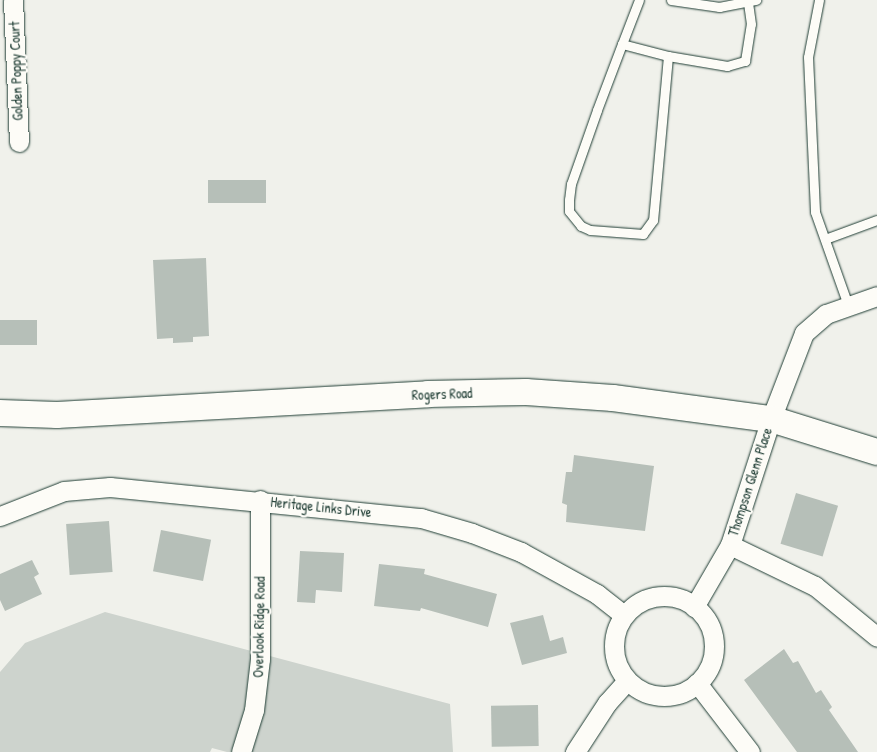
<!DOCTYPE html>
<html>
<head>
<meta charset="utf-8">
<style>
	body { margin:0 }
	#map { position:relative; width:877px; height:752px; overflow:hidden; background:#f0f1eb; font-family:"Patrick Hand",sans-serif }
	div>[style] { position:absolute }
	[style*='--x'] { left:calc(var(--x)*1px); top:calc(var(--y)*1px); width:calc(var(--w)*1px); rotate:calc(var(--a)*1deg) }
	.green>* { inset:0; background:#cdd3cd }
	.building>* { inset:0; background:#b6bfb8; transform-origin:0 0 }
	.roads { filter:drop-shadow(0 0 1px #1f3d34) drop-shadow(0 0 1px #1f3d34) }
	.lane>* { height:9px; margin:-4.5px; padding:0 4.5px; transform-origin:4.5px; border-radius:4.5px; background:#fdfcf7 }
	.street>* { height:19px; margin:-9.5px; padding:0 9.5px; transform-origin:9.5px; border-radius:9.5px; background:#fdfcf7 }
	.street>.ring { margin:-9.5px; padding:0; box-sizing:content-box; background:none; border:19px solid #fdfcf7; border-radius:50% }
	.secondary>* { height:26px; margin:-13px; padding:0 13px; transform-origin:13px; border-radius:13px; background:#fdfcf7 }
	span { translate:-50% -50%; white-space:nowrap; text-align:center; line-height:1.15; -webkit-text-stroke:4.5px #fdfcf7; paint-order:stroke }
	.street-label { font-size:14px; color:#1f3d34 }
</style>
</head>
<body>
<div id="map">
	<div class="green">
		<div style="clip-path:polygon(105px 612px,450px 704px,453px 752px,227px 752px,212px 748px,210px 752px,0 752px,0 672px,25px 643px)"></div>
	</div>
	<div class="building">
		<div style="left:266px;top:180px;width:23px;height:58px;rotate:90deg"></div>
		<div style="clip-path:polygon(206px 258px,209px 336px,193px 337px,193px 342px,173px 343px,173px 338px,157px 339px,153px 260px)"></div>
		<div style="left:0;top:320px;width:37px;height:25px"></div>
		<div style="clip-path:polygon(574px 455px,654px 466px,645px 531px,566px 522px,567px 505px,562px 503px,566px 472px,572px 472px)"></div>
		<div style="left:796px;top:493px;width:44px;height:53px;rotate:17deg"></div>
		<div style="left:109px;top:521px;width:51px;height:43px;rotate:86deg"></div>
		<div style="left:161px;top:530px;width:51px;height:42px;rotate:11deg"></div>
		<div style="clip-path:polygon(300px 551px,344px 553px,342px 592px,316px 590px,315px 603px,297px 602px)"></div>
		<div style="clip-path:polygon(32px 560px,39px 574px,34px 577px,42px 594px,5px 611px,0 600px,0 574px)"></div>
		<div style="clip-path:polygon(379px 564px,425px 569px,424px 574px,497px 594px,488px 627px,421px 608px,420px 611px,374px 606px)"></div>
		<div style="clip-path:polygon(543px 615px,550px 641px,563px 637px,567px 653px,522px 665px,510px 623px)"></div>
		<div style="clip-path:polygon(784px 649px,793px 663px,798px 661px,816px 693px,821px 690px,832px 707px,829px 710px,858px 752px,797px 752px,744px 680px)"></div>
		<div style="left:538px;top:705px;width:41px;height:47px;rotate:89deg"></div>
	</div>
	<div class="roads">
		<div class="lane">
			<div style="--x:671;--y:0;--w:49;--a:8.3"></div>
			<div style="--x:719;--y:7;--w:38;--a:-11"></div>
			<div style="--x:819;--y:0;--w:58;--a:100.9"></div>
			<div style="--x:808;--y:57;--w:155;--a:87.4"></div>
			<div style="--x:815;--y:212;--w:99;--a:70.5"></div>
			<div style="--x:622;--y:44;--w:48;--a:14.6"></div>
			<div style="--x:668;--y:56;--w:165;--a:95.2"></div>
			<div style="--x:653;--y:220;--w:17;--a:126"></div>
			<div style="--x:643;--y:234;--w:53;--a:-175.7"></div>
			<div style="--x:590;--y:230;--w:10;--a:-156"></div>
			<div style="--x:581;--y:226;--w:19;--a:-129"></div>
			<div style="--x:569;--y:211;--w:11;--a:-90"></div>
			<div style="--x:569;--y:200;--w:16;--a:-83"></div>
			<div style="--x:571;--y:184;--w:78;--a:-70.6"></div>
			<div style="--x:597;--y:110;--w:71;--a:-69.3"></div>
			<div style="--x:622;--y:44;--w:47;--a:-68.9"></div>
			<div style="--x:668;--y:56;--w:60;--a:9.6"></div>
			<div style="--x:727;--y:66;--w:19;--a:-16"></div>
			<div style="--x:745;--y:61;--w:37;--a:-81"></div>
			<div style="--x:751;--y:24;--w:22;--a:-98"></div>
			<div style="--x:825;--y:239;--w:55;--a:-20.1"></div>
		</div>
		<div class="street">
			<div style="--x:13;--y:0;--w:142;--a:87.6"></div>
			<div style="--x:0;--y:516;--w:69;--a:-21.3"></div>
			<div style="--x:64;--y:491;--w:46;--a:-5"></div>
			<div style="--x:110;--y:487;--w:313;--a:5.7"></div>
			<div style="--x:421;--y:518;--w:53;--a:16.4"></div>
			<div style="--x:472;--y:533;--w:53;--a:21.2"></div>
			<div style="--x:521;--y:552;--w:87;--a:28.9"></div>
			<div style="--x:597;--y:594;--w:34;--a:38"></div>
			<div style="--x:730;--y:545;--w:94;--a:25.8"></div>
			<div style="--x:815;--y:586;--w:80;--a:39.4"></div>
			<div class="ring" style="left:614px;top:596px;width:81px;height:81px"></div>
			<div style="--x:694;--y:607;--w:72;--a:-59.9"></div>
			<div style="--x:730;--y:545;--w:133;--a:-72"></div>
			<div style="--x:771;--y:419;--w:92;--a:-69"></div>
			<div style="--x:804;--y:333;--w:29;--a:-41"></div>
			<div style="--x:826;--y:314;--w:54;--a:-19.4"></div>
			<div style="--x:697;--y:683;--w:87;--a:52.5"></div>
			<div style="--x:241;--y:752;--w:44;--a:-72.8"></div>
			<div style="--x:254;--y:710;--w:51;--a:-83.3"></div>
			<div style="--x:260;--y:659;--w:159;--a:-90"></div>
			<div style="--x:575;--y:752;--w:59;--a:-56.9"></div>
			<div style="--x:607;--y:703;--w:30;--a:-48"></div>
		</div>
		<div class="secondary">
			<div style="--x:0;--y:413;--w:57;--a:2"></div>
			<div style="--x:57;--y:415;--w:372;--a:-3.2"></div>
			<div style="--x:428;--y:394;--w:98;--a:-1.2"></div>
			<div style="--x:526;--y:392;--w:87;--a:3.9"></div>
			<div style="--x:613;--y:398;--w:159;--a:7.6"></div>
			<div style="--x:771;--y:419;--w:111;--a:17.3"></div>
		</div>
	</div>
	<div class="street-label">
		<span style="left:16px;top:71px;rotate:-92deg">Golden Poppy Court</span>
		<span style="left:442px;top:394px;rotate:-2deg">Rogers Road</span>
		<span style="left:750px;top:482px;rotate:-72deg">Thompson Glenn Place</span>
		<span style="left:321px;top:507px;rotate:6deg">Heritage Links Drive</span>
		<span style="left:259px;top:627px;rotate:-89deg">Overlook Ridge Road</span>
	</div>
</div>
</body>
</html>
